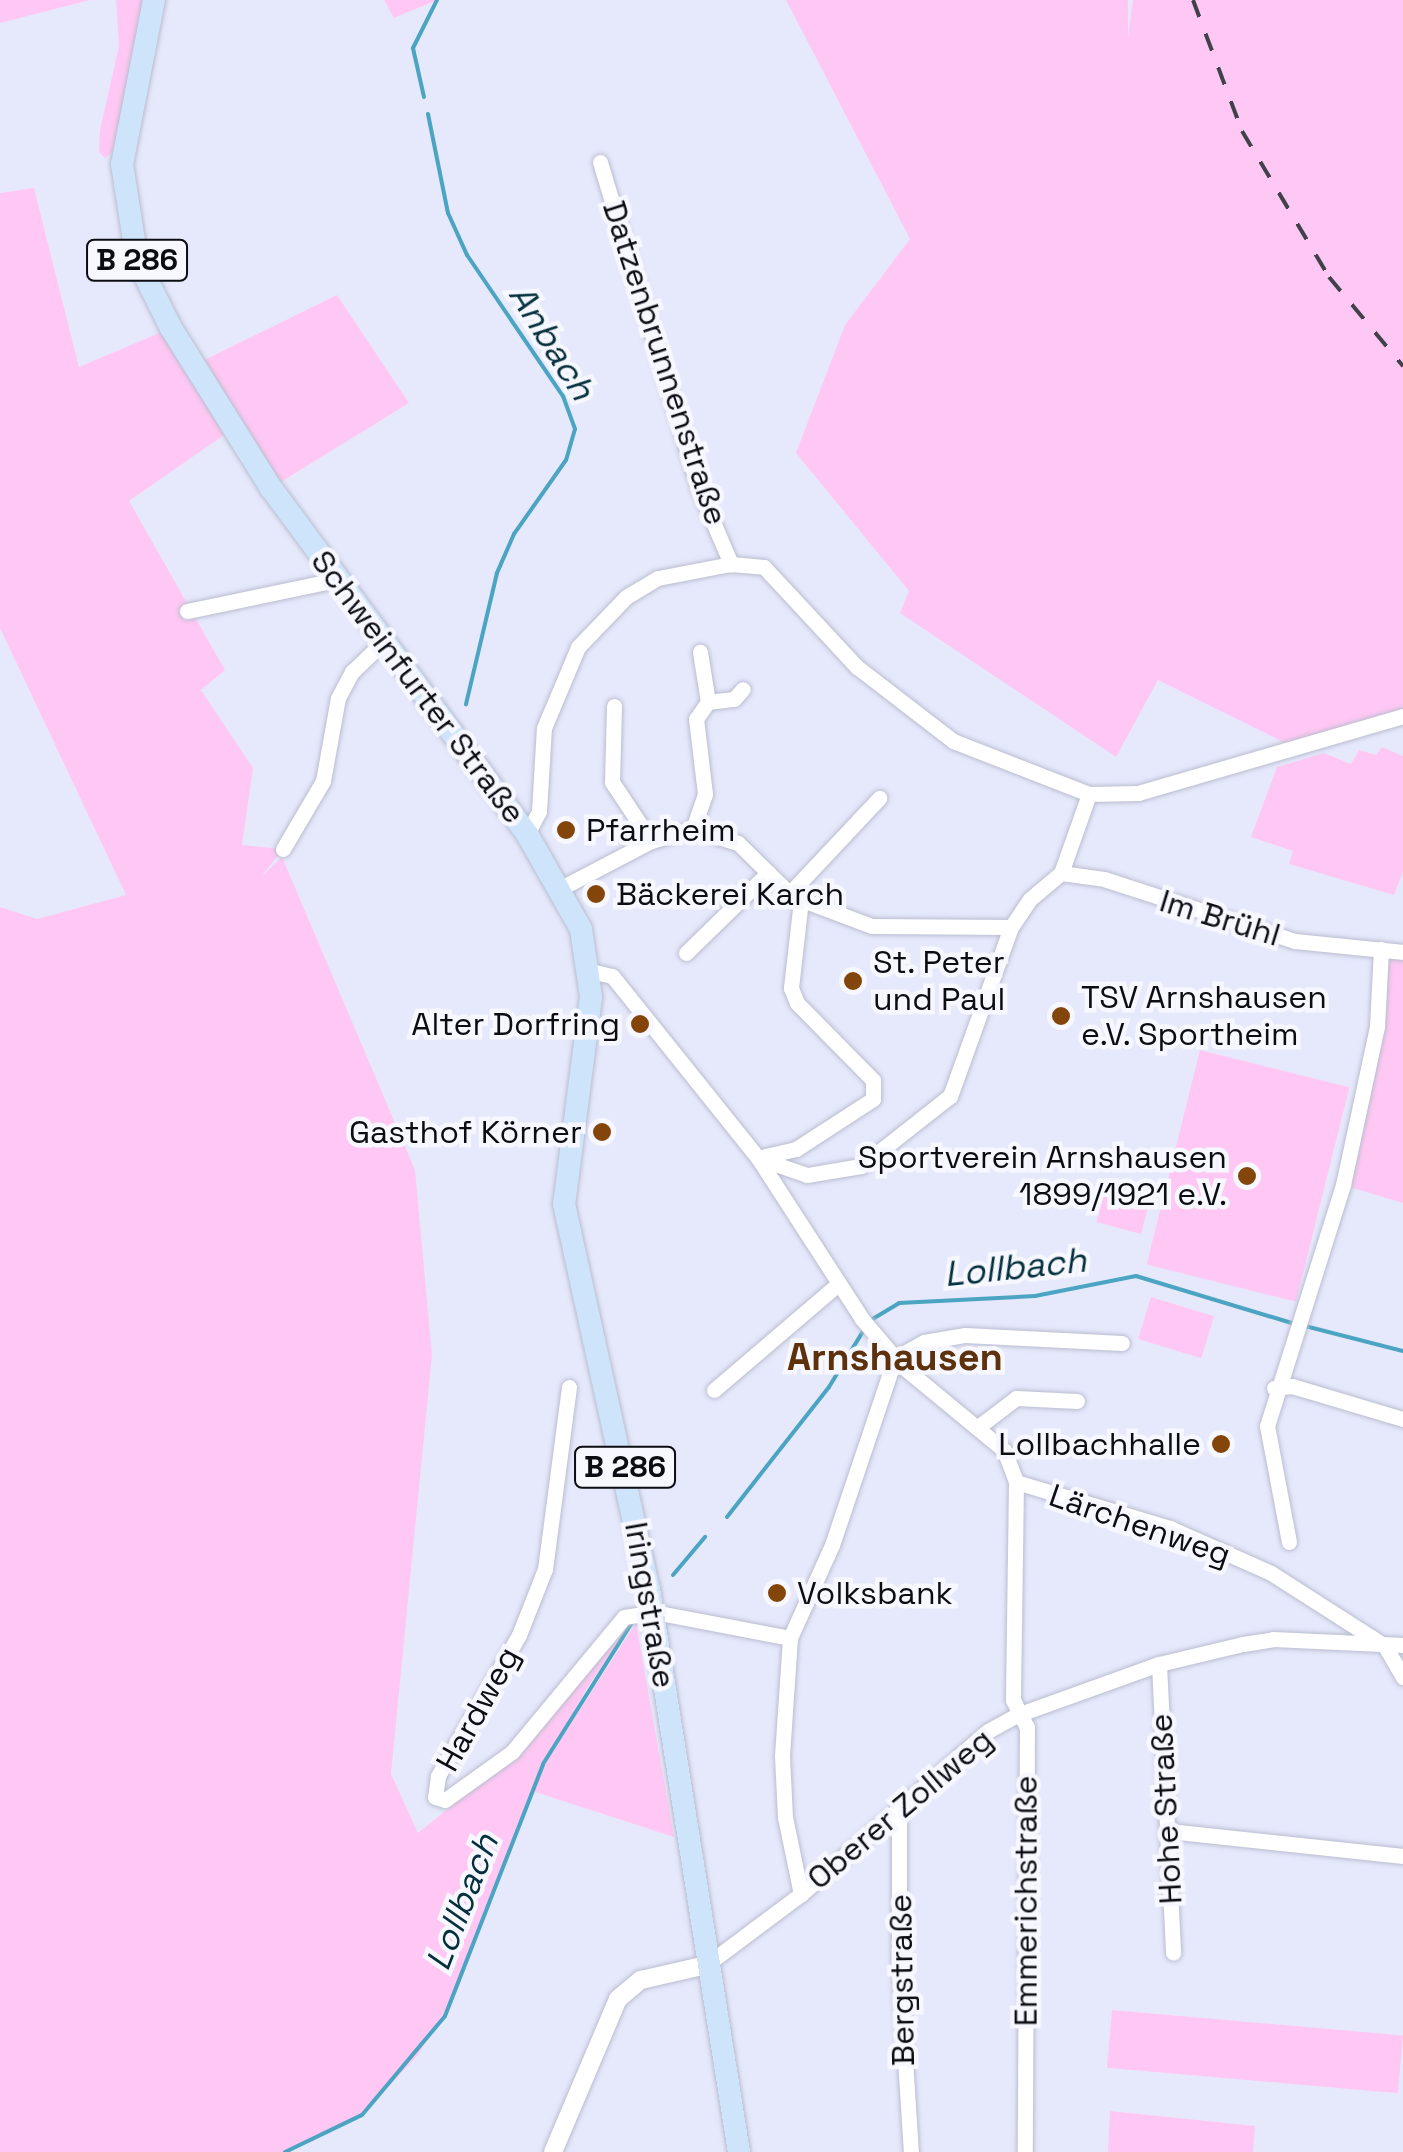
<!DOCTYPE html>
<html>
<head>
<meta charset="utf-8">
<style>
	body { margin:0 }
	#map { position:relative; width:1403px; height:2152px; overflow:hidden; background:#e6e9fc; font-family:"Space Grotesk",sans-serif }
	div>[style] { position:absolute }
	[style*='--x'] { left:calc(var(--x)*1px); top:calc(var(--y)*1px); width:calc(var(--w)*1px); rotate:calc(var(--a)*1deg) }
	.green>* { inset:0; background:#ffc8f4; transform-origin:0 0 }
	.stream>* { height:4px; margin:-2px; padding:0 2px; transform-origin:2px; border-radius:2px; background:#4ba4c1 }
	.roads { filter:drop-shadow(0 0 2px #babdcf) drop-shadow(0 0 2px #babdcf) }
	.minor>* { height:15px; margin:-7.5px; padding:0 7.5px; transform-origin:7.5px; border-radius:7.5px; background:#fff }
	.tertiary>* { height:18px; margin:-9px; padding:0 9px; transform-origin:9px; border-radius:9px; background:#fff }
	.primary>* { height:22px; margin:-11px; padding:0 11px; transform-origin:11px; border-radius:11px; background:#cee4fb }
	.rail>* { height:4px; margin-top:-2px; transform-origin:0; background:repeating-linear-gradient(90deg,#40424b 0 18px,transparent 0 36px) }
	.dots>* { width:28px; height:28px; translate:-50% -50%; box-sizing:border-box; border:5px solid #f6f7ff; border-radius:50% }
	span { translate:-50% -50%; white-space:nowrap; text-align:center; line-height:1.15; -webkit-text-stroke:9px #f6f7ff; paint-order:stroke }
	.shield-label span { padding:2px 8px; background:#f6f7ff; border:2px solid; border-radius:8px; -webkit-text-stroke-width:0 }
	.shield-label { font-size:30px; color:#0c0d13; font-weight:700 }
	.street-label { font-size:32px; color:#0c0d13 }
	.poi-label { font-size:32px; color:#0c0d13 }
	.left { translate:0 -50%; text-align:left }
	.right { translate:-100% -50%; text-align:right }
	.water-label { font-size:35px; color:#042f3c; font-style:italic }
	.quarter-label { font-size:38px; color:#5d310b; font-weight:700 }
</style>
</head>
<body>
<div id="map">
	<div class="green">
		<div style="clip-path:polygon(0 0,90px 0,0 23px)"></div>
		<div style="clip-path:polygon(116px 0,145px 0,113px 152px,105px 158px,99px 152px,100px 130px,119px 46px)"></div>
		<div style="clip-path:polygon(384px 0,437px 0,394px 18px)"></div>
		<div style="clip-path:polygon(786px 0,1128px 0,1128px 37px,1133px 0,1403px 0,1403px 716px,1299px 750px,1158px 680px,1116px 757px,900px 613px,909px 591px,796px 453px,845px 325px,910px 239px)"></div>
		<div style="clip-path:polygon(34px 188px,79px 367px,171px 328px,194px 365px,337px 295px,409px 403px,271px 488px,234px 428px,129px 501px,225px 670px,201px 690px,253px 768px,242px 845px,283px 849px,261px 877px,282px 857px,415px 1170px,432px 1355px,391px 1774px,418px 1833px,515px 1755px,633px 1621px,587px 1688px,542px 1768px,636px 1623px,674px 1837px,532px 1791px,458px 1989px,418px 2055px,362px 2115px,285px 2152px,0 2152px,0 907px,37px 919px,126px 895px,0 628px,0 193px)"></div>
		<div style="clip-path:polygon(1382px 747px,1403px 756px,1403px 872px,1394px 895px,1289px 864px,1293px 851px,1251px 837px,1277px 767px,1324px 753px,1351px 764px,1359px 750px,1376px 755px)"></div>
		<div style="clip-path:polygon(1381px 949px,1403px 952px,1403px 1203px,1343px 1185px)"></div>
		<div style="left:1200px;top:1050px;width:154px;height:221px;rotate:14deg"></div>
		<div style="left:1104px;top:1194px;width:46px;height:29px;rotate:15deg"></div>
		<div style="left:1151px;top:1297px;width:66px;height:44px;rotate:17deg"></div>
		<div style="left:1112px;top:2010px;width:292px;height:58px;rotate:5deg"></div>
		<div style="clip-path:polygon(1110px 2111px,1255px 2126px,1253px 2152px,1108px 2152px)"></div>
	</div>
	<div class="stream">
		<div style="--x:424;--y:97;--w:50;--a:-102.7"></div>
		<div style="--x:413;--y:48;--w:54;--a:-63.4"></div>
		<div style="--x:428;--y:114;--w:101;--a:78.6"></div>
		<div style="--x:448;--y:213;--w:46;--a:65.7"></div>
		<div style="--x:467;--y:255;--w:171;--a:55.8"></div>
		<div style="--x:563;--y:396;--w:35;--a:70"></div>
		<div style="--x:575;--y:429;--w:32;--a:106"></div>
		<div style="--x:566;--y:460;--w:90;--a:125.1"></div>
		<div style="--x:514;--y:534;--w:43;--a:113.6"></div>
		<div style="--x:497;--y:573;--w:135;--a:103.3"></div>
		<div style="--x:871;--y:1320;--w:33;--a:-31"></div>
		<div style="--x:899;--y:1303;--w:136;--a:-2.9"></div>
		<div style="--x:1035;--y:1296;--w:103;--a:-11.2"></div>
		<div style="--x:1136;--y:1276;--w:166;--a:16.8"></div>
		<div style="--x:1305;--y:1326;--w:101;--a:14.3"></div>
		<div style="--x:727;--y:1517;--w:165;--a:-51.9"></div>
		<div style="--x:829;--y:1387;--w:69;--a:-58.6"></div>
		<div style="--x:673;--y:1575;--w:50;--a:-49.9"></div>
		<div style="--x:285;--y:2152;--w:85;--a:-25.7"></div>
		<div style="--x:362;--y:2115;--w:129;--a:-50"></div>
		<div style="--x:445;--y:2016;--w:270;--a:-68.7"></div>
		<div style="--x:543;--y:1764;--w:169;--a:-57.8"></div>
	</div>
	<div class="roads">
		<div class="minor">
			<div style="--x:600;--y:162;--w:342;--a:73.2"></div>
			<div style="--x:699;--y:489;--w:82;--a:66.9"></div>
			<div style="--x:187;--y:611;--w:151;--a:-11.8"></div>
			<div style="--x:708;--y:702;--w:26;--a:-7"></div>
			<div style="--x:734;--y:699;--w:13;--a:-48"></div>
			<div style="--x:614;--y:706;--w:76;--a:91.5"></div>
			<div style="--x:612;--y:782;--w:71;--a:56.5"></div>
			<div style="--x:1089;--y:794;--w:49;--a:-1.2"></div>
			<div style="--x:1138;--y:793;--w:276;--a:-16.2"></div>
			<div style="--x:693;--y:829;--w:37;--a:-71"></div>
			<div style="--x:705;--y:794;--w:76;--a:-96.8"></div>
			<div style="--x:696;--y:719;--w:21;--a:-55"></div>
			<div style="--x:708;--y:702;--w:51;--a:-99.1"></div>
			<div style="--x:527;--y:834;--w:26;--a:-62"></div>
			<div style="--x:539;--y:811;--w:83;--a:-86.6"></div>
			<div style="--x:544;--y:728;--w:88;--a:-67.2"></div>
			<div style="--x:578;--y:647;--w:69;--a:-46.2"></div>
			<div style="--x:626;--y:597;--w:37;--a:-31"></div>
			<div style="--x:658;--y:578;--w:74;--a:-10.9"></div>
			<div style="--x:731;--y:564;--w:33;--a:5"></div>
			<div style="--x:764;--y:567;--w:137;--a:47.1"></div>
			<div style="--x:857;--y:667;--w:121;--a:37.6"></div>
			<div style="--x:953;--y:741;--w:146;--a:21.3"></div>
			<div style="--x:1089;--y:794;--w:84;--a:109.5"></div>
			<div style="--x:1061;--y:873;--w:40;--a:140"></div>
			<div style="--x:1030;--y:899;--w:34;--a:124"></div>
			<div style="--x:1011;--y:927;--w:180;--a:109.8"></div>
			<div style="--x:950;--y:1096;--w:113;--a:141.8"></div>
			<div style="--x:861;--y:1166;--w:55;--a:170.5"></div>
			<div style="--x:807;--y:1175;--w:52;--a:-160.9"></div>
			<div style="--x:758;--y:1158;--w:233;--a:-128.7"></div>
			<div style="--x:612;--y:976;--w:22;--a:-167"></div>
			<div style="--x:283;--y:849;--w:79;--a:-59.5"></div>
			<div style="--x:323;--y:781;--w:84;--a:-79.8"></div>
			<div style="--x:338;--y:698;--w:30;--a:-62"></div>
			<div style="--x:352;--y:672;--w:43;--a:-44.1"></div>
			<div style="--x:1061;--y:873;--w:43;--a:7.9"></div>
			<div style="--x:1104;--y:879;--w:201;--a:18"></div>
			<div style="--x:1295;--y:941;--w:109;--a:5.8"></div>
			<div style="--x:563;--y:887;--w:99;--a:-27.6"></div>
			<div style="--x:651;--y:841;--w:44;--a:-15.9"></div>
			<div style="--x:693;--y:829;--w:47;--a:17.3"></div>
			<div style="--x:738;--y:843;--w:76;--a:44.5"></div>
			<div style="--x:792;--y:896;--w:85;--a:20.6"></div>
			<div style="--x:872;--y:926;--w:139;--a:0.4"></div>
			<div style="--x:789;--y:894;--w:132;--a:-46.8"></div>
			<div style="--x:801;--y:900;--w:89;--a:96.5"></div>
			<div style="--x:791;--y:988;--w:16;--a:68"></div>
			<div style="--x:797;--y:1003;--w:108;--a:45.4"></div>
			<div style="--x:873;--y:1080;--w:19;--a:90"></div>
			<div style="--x:873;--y:1099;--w:92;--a:147"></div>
			<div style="--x:796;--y:1149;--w:39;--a:167"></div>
			<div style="--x:758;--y:1158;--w:192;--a:57.1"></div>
			<div style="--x:862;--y:1319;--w:62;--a:49.6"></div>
			<div style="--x:902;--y:1366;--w:132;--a:39.5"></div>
			<div style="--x:1004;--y:1450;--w:34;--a:69"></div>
			<div style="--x:1016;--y:1482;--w:218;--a:90.8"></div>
			<div style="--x:1013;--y:1700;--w:30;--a:63"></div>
			<div style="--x:1027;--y:1727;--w:425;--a:90.3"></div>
			<div style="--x:686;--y:953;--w:115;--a:-44.3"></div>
			<div style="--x:569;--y:1387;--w:184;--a:97.5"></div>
			<div style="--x:545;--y:1569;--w:71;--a:111.5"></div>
			<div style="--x:519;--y:1635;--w:163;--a:119.9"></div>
			<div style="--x:438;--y:1776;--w:21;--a:98"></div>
			<div style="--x:435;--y:1797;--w:10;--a:17"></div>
			<div style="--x:445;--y:1800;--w:82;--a:-35.6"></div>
			<div style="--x:512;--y:1752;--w:175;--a:-50.3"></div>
			<div style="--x:624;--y:1617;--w:30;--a:-9"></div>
			<div style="--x:654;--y:1612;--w:138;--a:10.8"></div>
			<div style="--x:790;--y:1638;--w:102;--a:-65.7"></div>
			<div style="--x:832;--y:1545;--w:197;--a:-71.4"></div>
			<div style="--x:895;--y:1358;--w:33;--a:-29"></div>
			<div style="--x:924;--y:1342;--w:42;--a:-9.7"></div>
			<div style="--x:965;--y:1335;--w:157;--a:2.9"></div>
			<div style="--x:1274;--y:1388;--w:18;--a:-6"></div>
			<div style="--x:1292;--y:1386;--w:116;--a:16.6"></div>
			<div style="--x:714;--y:1390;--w:162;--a:-40.5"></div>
			<div style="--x:978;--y:1427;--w:48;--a:-37.3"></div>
			<div style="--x:1016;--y:1398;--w:61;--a:2.8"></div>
			<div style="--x:1016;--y:1482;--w:161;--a:16.6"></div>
			<div style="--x:1170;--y:1528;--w:111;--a:24"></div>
			<div style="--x:1271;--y:1573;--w:135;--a:32.6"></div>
			<div style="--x:1385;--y:1646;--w:36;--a:60"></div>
			<div style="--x:1289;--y:1542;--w:118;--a:-100.7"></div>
			<div style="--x:1267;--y:1426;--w:253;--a:-72.5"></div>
			<div style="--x:1343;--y:1185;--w:163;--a:-77.9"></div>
			<div style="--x:1377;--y:1026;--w:77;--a:-87"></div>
			<div style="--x:790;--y:1638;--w:118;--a:93.9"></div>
			<div style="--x:782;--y:1756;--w:61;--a:87.2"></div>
			<div style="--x:785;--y:1817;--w:79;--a:78.3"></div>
			<div style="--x:1159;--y:1664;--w:289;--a:87.2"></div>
			<div style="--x:899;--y:1808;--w:155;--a:90"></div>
			<div style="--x:899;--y:1963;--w:189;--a:86.4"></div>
			<div style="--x:1169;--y:1831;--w:235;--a:6.1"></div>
			<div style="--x:706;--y:1965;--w:119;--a:-36.8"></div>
			<div style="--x:801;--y:1894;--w:248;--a:-41.1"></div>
			<div style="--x:988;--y:1731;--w:33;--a:-29"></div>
			<div style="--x:1017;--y:1715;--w:151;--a:-19.8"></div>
			<div style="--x:1159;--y:1664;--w:86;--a:-13.4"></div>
			<div style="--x:1243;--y:1644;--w:30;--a:-9"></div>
			<div style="--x:1273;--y:1639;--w:130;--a:2.6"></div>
		</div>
		<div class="tertiary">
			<div style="--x:553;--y:2152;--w:166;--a:-67"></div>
			<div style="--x:618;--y:1999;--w:30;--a:-40"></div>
			<div style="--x:641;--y:1980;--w:67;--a:-13"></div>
		</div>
		<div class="primary">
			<div style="--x:154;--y:0;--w:167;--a:101"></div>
			<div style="--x:122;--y:164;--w:97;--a:81.1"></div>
			<div style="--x:137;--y:260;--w:76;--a:63.4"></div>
			<div style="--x:171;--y:328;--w:189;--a:58"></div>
			<div style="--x:271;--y:488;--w:430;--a:53.5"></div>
			<div style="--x:527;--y:834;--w:109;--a:60.4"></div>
			<div style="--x:581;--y:929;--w:69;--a:81.6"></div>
			<div style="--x:591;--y:997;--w:209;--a:97.4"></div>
			<div style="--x:564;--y:1204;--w:394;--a:77.6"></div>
			<div style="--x:649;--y:1589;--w:570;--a:80.92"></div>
		</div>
	</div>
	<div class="rail">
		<div style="--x:1193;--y:0;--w:140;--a:69.5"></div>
		<div style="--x:1242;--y:131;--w:170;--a:59.2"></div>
		<div style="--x:1329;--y:277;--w:116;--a:50.3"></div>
	</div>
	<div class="dots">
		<div style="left:566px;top:830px;background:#84450a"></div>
		<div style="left:596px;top:894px;background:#84450a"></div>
		<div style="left:853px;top:981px;background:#84450a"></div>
		<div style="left:1061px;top:1016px;background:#84450a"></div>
		<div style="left:640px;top:1024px;background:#84450a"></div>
		<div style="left:602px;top:1132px;background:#84450a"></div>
		<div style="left:1247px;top:1176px;background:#84450a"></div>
		<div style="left:1221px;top:1444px;background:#84450a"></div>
		<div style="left:777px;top:1593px;background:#84450a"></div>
	</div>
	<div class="shield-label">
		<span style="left:137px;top:260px">B 286</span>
		<span style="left:625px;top:1467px">B 286</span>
	</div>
	<div class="street-label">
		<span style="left:665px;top:363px;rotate:72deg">Datzenbrunnenstraße</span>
		<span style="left:418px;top:687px;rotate:53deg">Schweinfurter Straße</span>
		<span style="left:1220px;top:918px;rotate:17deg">Im Brühl</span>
		<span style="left:1140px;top:1525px;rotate:19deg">Lärchenweg</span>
		<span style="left:650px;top:1605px;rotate:80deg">Iringstraße</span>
		<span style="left:478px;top:1709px;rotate:-61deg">Hardweg</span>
		<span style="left:900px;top:1809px;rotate:-40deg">Oberer Zollweg</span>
		<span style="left:1166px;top:1809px;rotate:-93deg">Hohe Straße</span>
		<span style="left:1026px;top:1901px;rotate:-90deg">Emmerichstraße</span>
		<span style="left:902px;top:1980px;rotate:-91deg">Bergstraße</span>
	</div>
	<div class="poi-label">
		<span class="left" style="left:586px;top:830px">Pfarrheim</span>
		<span class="left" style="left:616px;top:894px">Bäckerei Karch</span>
		<span class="left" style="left:873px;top:981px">St. Peter<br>und Paul</span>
		<span class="left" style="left:1081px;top:1016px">TSV Arnshausen<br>e.V. Sportheim</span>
		<span class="right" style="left:620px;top:1024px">Alter Dorfring</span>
		<span class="right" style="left:582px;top:1132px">Gasthof Körner</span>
		<span class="right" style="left:1227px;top:1176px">Sportverein Arnshausen<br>1899/1921 e.V.</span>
		<span class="right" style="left:1201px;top:1444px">Lollbachhalle</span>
		<span class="left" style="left:797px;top:1593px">Volksbank</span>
	</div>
	<div class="water-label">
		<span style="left:552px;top:342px;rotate:58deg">Anbach</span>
		<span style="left:1015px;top:1267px;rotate:-6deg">Lollbach</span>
		<span style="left:462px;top:1902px;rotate:-69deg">Lollbach</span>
	</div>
	<div class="quarter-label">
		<span style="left:895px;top:1358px">Arnshausen</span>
	</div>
</div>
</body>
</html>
